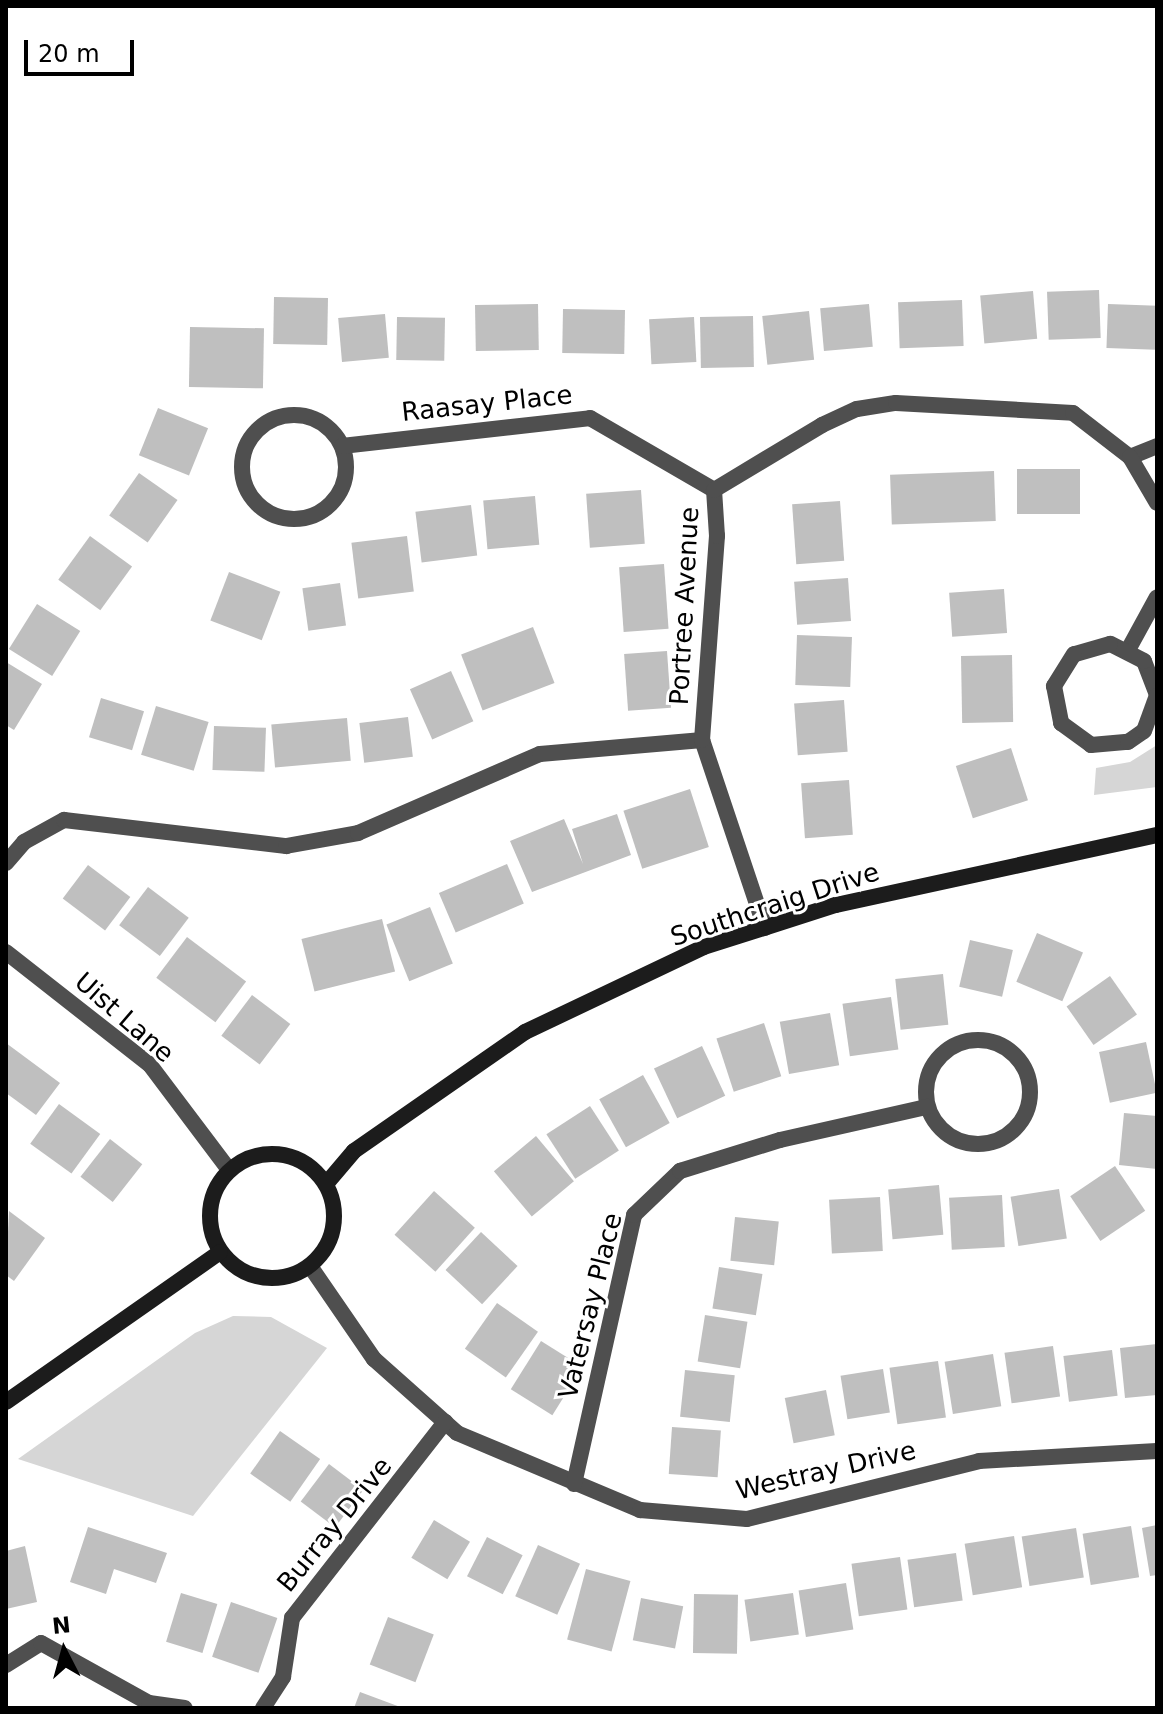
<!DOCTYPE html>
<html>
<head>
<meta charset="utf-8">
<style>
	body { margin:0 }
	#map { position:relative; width:1163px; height:1714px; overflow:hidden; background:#fff; font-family:"DejaVu Sans",sans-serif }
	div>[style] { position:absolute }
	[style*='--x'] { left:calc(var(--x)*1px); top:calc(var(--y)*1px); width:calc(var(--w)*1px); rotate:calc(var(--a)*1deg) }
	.green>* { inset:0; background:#d6d6d6 }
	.building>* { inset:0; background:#bfbfbf; transform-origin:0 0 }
	.street>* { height:16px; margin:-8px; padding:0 8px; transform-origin:8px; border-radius:8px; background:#4f4f4f }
	.street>.ring { margin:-8px; padding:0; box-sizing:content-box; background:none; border:16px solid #4f4f4f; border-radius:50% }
	.secondary>* { height:16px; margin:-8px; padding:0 8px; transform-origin:8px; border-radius:8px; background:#1c1c1c }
	.secondary>.ring { margin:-8px; padding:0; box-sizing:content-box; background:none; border:16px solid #1c1c1c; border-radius:50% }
	span { translate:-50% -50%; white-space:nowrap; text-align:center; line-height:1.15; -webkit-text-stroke:6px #fff; paint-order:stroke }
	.street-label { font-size:26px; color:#000 }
	.frame { position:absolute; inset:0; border:8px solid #000; pointer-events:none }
	.north { position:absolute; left:24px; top:1610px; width:80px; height:80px; -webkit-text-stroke:6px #fff; paint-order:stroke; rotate:354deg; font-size:22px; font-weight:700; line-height:32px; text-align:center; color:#000 }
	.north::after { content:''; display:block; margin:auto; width:28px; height:36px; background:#000; clip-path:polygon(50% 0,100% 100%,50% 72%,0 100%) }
	.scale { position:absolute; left:24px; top:40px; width:110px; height:36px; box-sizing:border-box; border:4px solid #000; border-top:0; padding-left:10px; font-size:24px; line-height:28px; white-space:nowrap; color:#000; -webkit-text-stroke:6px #fff; paint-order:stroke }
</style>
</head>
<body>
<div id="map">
	<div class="green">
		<div style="clip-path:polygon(1157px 745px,1157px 787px,1094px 795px,1096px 768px,1130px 762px)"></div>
		<div style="clip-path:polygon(233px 1316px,271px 1317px,327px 1348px,193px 1516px,18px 1459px,195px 1333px)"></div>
	</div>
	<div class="building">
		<div style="left:1099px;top:290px;width:48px;height:52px;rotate:88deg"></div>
		<div style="left:1033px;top:291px;width:48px;height:53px;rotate:85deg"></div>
		<div style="left:274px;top:297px;width:54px;height:47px;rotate:1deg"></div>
		<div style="left:962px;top:300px;width:46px;height:64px;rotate:88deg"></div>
		<div style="left:538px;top:304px;width:46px;height:63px;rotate:89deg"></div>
		<div style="left:869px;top:304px;width:43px;height:49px;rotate:85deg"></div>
		<div style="left:1108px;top:304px;width:49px;height:44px;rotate:2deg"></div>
		<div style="left:563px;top:309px;width:62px;height:44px;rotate:1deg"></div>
		<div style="left:809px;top:311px;width:49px;height:47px;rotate:84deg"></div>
		<div style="left:385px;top:314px;width:44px;height:47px;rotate:85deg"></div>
		<div style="left:753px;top:316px;width:51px;height:53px;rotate:89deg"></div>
		<div style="left:397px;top:317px;width:48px;height:43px;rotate:1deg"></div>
		<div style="left:694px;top:317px;width:45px;height:45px;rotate:87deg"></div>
		<div style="left:190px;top:327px;width:74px;height:60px;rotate:1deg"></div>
		<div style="left:158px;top:408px;width:54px;height:51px;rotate:22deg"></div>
		<div style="left:1080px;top:469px;width:45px;height:63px;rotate:90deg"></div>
		<div style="left:994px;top:471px;width:50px;height:104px;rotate:88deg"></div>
		<div style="left:139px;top:473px;width:47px;height:52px;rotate:35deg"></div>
		<div style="left:641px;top:490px;width:54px;height:55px;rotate:86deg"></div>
		<div style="left:535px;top:496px;width:49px;height:52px;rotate:85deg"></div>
		<div style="left:840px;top:501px;width:60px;height:48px;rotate:86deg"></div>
		<div style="left:471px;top:505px;width:51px;height:56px;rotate:83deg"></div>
		<div style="left:90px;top:536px;width:52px;height:54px;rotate:36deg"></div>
		<div style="left:407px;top:536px;width:56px;height:56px;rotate:83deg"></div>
		<div style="left:664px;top:564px;width:65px;height:45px;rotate:86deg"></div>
		<div style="left:229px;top:572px;width:55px;height:52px;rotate:21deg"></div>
		<div style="left:848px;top:578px;width:43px;height:54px;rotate:86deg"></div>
		<div style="left:340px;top:583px;width:43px;height:38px;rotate:82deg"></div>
		<div style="left:1004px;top:589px;width:44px;height:55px;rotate:86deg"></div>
		<div style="left:37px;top:604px;width:51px;height:53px;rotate:32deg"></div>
		<div style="left:533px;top:627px;width:60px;height:77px;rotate:69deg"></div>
		<div style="left:797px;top:635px;width:55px;height:50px;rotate:2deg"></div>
		<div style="left:667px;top:651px;width:57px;height:43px;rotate:86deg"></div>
		<div style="left:1012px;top:655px;width:67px;height:51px;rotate:89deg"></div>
		<div style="clip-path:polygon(6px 662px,42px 684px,14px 730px,6px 725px)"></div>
		<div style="left:451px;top:671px;width:55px;height:45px;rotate:66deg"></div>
		<div style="left:101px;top:698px;width:45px;height:41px;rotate:17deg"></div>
		<div style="left:844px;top:700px;width:52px;height:50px;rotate:86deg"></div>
		<div style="left:156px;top:706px;width:55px;height:51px;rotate:17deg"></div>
		<div style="left:408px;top:717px;width:40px;height:49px;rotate:83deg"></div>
		<div style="left:347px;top:718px;width:43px;height:76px;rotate:85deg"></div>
		<div style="left:214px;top:726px;width:52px;height:44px;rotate:2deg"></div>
		<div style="left:1011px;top:748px;width:55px;height:58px;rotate:72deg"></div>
		<div style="left:849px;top:780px;width:55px;height:48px;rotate:86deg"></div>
		<div style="left:690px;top:789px;width:61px;height:70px;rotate:72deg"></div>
		<div style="clip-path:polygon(617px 814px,631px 855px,532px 892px,510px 841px,564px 819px,583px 864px,572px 829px)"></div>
		<div style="left:507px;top:864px;width:43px;height:74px;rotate:67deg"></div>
		<div style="left:88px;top:865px;width:53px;height:42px;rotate:37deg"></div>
		<div style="left:148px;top:887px;width:51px;height:48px;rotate:37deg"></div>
		<div style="left:430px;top:907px;width:61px;height:47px;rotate:68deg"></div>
		<div style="left:382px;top:919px;width:54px;height:83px;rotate:76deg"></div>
		<div style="left:1037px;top:933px;width:50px;height:53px;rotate:23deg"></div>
		<div style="left:187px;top:937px;width:74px;height:51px;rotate:37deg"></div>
		<div style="left:970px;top:940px;width:44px;height:48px;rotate:13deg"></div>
		<div style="left:943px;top:974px;width:51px;height:48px;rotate:84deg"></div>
		<div style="left:1110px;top:976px;width:47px;height:53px;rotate:55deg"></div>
		<div style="left:252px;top:995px;width:48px;height:51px;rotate:37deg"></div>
		<div style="left:891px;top:997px;width:53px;height:49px;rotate:82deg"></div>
		<div style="left:830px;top:1013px;width:53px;height:51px;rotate:80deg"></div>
		<div style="left:764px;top:1023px;width:56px;height:50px;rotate:72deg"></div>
		<div style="left:1146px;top:1042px;width:52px;height:48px;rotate:78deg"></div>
		<div style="clip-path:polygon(6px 1043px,60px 1083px,36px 1115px,6px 1093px)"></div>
		<div style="left:702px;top:1046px;width:55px;height:53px;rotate:65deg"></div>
		<div style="left:643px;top:1075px;width:55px;height:50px;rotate:61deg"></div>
		<div style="left:59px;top:1104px;width:51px;height:49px;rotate:36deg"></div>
		<div style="left:590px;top:1106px;width:53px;height:52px;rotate:57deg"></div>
		<div style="clip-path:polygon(1124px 1113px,1157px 1116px,1157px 1169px,1119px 1165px)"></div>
		<div style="left:536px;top:1136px;width:59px;height:55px;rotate:50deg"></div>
		<div style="left:110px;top:1139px;width:41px;height:48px;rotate:38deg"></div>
		<div style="left:1115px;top:1166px;width:54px;height:54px;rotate:56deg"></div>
		<div style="left:939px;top:1185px;width:50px;height:51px;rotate:85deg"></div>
		<div style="left:1059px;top:1189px;width:50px;height:49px;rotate:81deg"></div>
		<div style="left:434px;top:1191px;width:55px;height:59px;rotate:42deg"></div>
		<div style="left:1002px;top:1195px;width:52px;height:53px;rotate:87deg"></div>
		<div style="left:880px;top:1197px;width:54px;height:51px;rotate:87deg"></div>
		<div style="clip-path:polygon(9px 1211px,45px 1238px,14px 1281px,6px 1275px)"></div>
		<div style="left:735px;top:1217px;width:44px;height:44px;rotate:6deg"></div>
		<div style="left:481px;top:1232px;width:50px;height:52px;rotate:43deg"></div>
		<div style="left:719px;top:1267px;width:44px;height:42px;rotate:9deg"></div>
		<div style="left:497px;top:1303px;width:50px;height:56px;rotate:35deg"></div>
		<div style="left:705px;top:1315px;width:43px;height:47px;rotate:9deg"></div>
		<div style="left:541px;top:1341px;width:49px;height:57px;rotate:32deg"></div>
		<div style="clip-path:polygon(1157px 1344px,1157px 1395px,1125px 1398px,1120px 1348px)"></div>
		<div style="left:1053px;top:1346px;width:51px;height:49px;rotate:82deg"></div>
		<div style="left:1112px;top:1350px;width:46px;height:49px;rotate:83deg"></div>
		<div style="left:993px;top:1354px;width:53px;height:49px;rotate:81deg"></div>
		<div style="left:938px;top:1361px;width:57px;height:49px;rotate:82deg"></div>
		<div style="left:883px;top:1369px;width:44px;height:43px;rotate:81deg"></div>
		<div style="left:685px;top:1370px;width:50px;height:47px;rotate:6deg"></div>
		<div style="left:826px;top:1390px;width:46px;height:42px;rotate:79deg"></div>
		<div style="left:672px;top:1427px;width:49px;height:47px;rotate:4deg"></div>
		<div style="left:280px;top:1431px;width:49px;height:52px;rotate:35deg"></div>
		<div style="left:329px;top:1464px;width:43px;height:47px;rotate:37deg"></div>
		<div style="left:434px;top:1520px;width:42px;height:44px;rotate:31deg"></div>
		<div style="clip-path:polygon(1157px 1525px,1157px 1575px,1150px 1576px,1142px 1528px)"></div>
		<div style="left:1131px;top:1526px;width:52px;height:49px;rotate:81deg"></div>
		<div style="clip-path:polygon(88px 1527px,167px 1553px,156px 1583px,114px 1569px,106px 1594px,70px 1582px)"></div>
		<div style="left:1076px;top:1528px;width:50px;height:55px;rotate:81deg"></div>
		<div style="left:1014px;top:1536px;width:52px;height:50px;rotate:81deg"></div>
		<div style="left:487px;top:1537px;width:40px;height:44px;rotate:27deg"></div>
		<div style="left:538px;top:1545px;width:46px;height:56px;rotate:24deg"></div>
		<div style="clip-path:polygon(25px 1546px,37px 1602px,6px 1609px,6px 1551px)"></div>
		<div style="left:956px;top:1553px;width:48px;height:49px;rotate:82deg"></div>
		<div style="left:900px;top:1557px;width:53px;height:49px;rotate:82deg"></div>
		<div style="left:586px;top:1569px;width:46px;height:73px;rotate:15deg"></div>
		<div style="left:846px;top:1583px;width:47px;height:48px;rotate:81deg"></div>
		<div style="left:181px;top:1593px;width:38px;height:51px;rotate:17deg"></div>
		<div style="left:793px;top:1593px;width:42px;height:49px;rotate:82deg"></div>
		<div style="left:694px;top:1594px;width:44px;height:59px;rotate:1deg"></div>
		<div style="left:641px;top:1598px;width:43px;height:43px;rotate:11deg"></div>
		<div style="left:231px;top:1602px;width:49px;height:58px;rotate:19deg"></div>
		<div style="left:388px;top:1617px;width:49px;height:51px;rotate:21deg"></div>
		<div style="clip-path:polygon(360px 1692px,403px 1708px,354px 1708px)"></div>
	</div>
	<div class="street">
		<div class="ring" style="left:242px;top:415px;width:88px;height:88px"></div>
		<div style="--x:342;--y:446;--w:250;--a:-6.4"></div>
		<div style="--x:590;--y:418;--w:143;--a:30.1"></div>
		<div style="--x:1130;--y:457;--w:29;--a:-22"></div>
		<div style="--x:1128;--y:650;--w:60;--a:-61.3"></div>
		<div style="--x:1157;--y:695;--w:36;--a:-111"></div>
		<div style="--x:1144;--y:661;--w:38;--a:-153"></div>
		<div style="--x:1110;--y:644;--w:37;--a:164"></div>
		<div style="--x:1074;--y:654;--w:38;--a:122"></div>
		<div style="--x:1054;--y:686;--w:38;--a:79"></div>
		<div style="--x:1061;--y:723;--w:37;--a:36"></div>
		<div style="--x:1091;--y:745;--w:37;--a:-5"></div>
		<div style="--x:1128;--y:742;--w:19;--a:-35"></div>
		<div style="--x:1144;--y:731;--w:37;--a:-70"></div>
		<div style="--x:6;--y:863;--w:28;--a:-49"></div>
		<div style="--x:24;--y:842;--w:46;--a:-28.8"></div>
		<div style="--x:64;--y:820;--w:224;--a:6.7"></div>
		<div style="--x:286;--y:846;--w:73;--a:-10.2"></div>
		<div style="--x:358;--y:833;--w:198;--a:-23.5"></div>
		<div style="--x:540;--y:754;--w:163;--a:-4.9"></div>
		<div style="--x:765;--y:928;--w:198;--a:-108.5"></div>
		<div style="--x:702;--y:740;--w:205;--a:-85.8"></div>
		<div style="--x:717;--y:536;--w:46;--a:-93.7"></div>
		<div style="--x:714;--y:490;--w:126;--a:-31"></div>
		<div style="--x:822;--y:425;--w:38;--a:-25"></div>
		<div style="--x:857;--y:409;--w:39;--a:-9"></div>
		<div style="--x:896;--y:403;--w:177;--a:3.2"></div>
		<div style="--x:1073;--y:413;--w:72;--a:37.7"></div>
		<div style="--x:1130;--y:457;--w:53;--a:59.6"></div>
		<div style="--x:6;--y:952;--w:183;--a:38.1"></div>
		<div style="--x:150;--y:1065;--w:131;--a:53"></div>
		<div class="ring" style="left:926px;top:1040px;width:88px;height:88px"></div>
		<div style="--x:310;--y:1266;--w:113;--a:55.5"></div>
		<div style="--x:374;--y:1359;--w:111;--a:41.7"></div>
		<div style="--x:457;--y:1433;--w:199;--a:22.8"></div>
		<div style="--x:640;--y:1510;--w:107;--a:4.8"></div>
		<div style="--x:747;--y:1519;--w:239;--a:-14"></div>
		<div style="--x:979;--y:1461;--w:178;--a:-3.2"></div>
		<div style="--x:574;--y:1484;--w:276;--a:-77.4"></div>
		<div style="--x:634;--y:1215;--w:64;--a:-43.7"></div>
		<div style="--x:680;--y:1171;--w:105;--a:-17.2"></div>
		<div style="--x:780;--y:1140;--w:151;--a:-12.7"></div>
		<div style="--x:6;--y:1665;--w:41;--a:-32.2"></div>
		<div style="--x:41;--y:1643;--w:124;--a:29.1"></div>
		<div style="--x:149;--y:1703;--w:36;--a:8"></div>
		<div style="--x:263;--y:1708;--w:37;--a:-57"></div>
		<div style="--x:283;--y:1677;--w:60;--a:-81.3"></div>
		<div style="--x:292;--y:1618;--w:249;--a:-52"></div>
	</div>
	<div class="secondary">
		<div class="ring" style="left:210px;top:1154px;width:108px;height:108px"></div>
		<div style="--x:326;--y:1184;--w:43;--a:-49.7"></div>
		<div style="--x:354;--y:1151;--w:208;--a:-34.8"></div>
		<div style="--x:525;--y:1032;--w:198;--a:-25.4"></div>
		<div style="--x:704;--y:947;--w:139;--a:-17.7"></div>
		<div style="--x:836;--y:905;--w:329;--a:-12.3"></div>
		<div style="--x:6;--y:1402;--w:261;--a:-35"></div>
	</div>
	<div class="street-label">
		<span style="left:487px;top:404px;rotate:-6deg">Raasay Place</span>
		<span style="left:685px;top:606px;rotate:-87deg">Portree Avenue</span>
		<span style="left:775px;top:905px;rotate:-18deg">Southcraig Drive</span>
		<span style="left:124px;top:1018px;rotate:41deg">Uist Lane</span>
		<span style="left:591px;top:1306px;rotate:-76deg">Vatersay Place</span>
		<span style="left:826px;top:1471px;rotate:-13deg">Westray Drive</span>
		<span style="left:335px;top:1525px;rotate:-51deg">Burray Drive</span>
	</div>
	<div class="frame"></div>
	<div class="north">N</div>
	<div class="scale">20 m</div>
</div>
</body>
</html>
